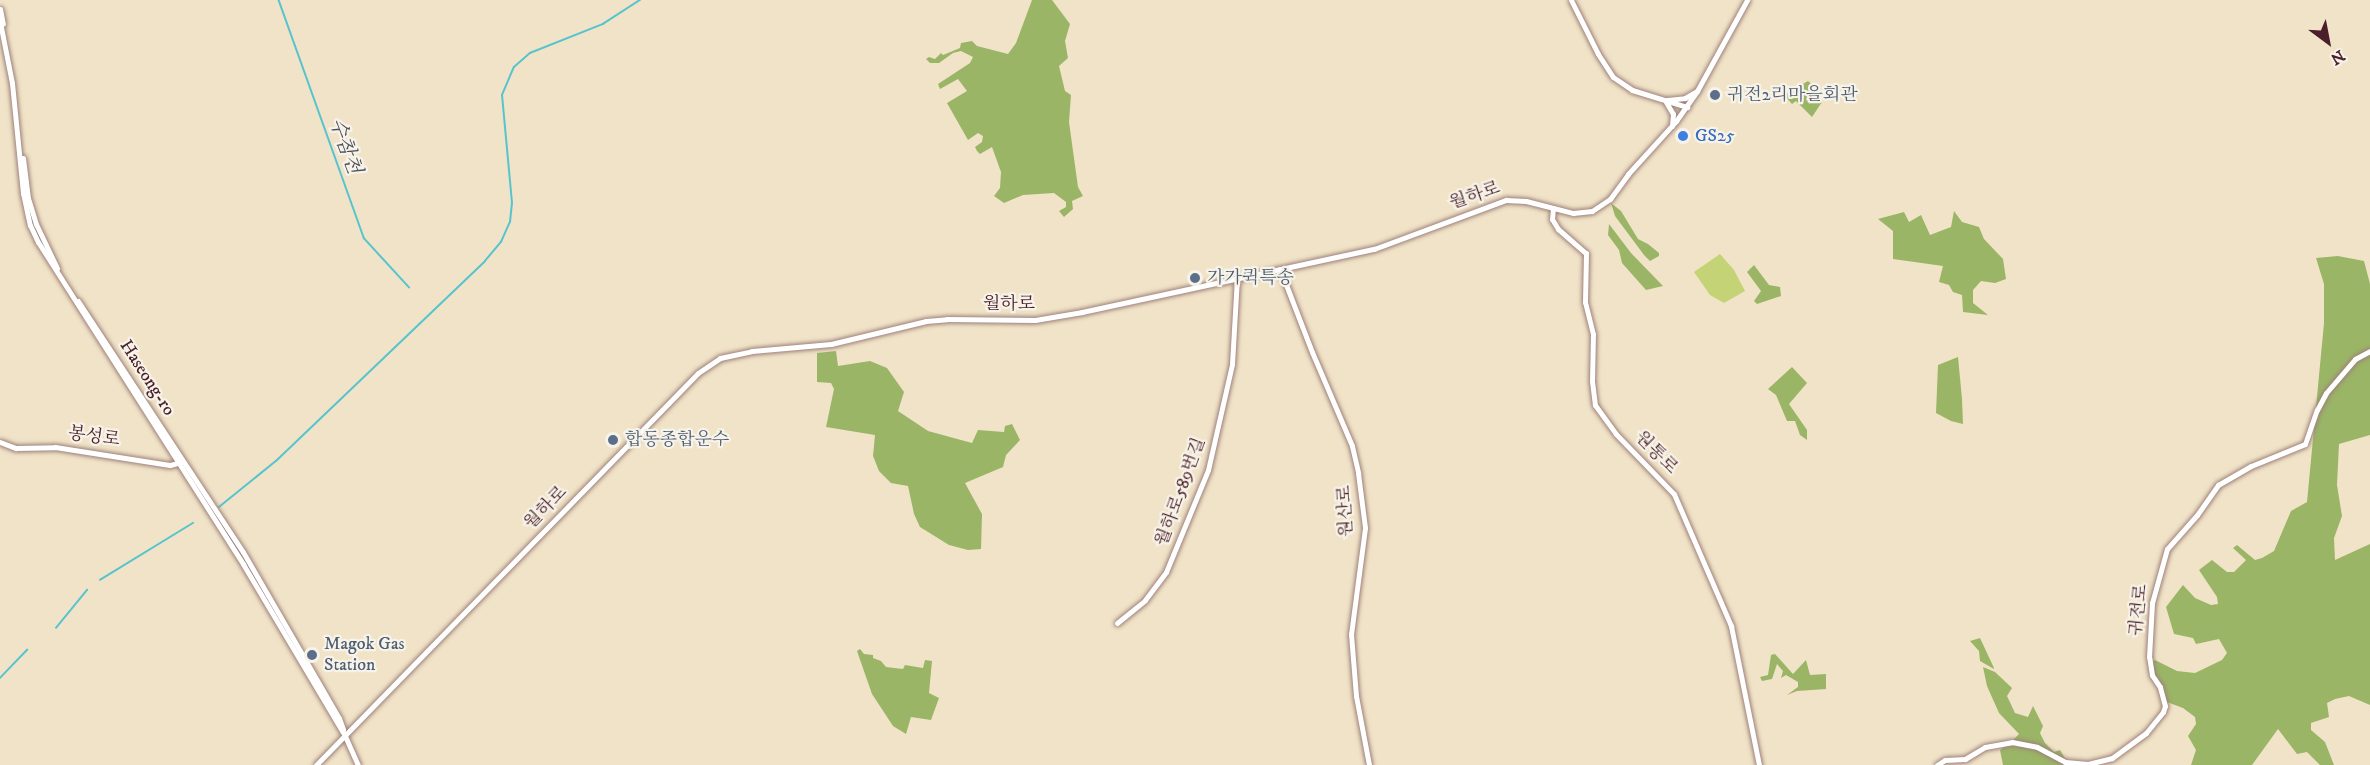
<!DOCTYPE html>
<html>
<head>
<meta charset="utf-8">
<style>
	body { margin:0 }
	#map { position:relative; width:2370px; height:765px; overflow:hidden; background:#f1e3c8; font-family:"IM FELL DW Pica","Noto Serif KR",serif }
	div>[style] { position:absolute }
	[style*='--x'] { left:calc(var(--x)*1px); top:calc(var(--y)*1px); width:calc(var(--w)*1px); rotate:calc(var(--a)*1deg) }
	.green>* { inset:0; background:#c3d375 }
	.forest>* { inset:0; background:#9ab566 }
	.stream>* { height:1.5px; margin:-0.75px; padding:0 0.75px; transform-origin:0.75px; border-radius:0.75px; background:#57c4cd }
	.roads { filter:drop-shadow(0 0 2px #9e817a) drop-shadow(0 0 2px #9e817a) }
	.minor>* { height:5px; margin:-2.5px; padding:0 2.5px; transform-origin:2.5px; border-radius:2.5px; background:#fff }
	.dots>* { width:16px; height:16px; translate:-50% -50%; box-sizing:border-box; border:3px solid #f7f3e8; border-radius:50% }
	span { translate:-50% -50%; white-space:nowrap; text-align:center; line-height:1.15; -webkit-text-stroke:4.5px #f7f3e8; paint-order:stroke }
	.service-label { font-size:18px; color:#4e5e75 }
	.left { translate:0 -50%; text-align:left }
	.shop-label { font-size:18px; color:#366cbe }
	.street-label { font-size:18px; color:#4a1f2b }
	.water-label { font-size:20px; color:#4e515c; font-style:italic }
	.north { position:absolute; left:2298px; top:12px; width:60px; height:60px; -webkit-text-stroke:4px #f7f3e8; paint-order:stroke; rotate:148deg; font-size:16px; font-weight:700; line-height:24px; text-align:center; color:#4a1f2b }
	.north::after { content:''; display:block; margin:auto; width:21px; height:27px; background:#4a1f2b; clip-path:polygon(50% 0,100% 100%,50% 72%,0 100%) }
</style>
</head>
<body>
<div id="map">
	<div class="green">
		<div style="clip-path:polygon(1720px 254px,1734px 270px,1745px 291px,1724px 303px,1710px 295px,1694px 272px)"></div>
	</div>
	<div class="forest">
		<div style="clip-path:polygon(1032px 0,1052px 0,1070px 24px,1065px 41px,1068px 58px,1059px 66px,1065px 91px,1071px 95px,1069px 122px,1078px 187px,1083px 196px,1072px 201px,1073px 209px,1064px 217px,1059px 211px,1066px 207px,1066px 202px,1054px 193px,1023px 195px,1004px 203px,994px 196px,1000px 188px,1001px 172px,992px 147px,980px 154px,977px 151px,975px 147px,982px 142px,983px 136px,978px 133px,968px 140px,947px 103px,967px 91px,958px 79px,940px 89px,938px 84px,970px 63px,973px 57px,961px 51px,953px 53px,939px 63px,930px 63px,926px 59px,929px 57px,935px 59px,941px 53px,943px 55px,960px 48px,961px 43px,972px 41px,977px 46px,1008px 54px,1016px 43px)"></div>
		<div style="clip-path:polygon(1808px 81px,1816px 88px,1812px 96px,1822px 102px,1812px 117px,1796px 101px,1792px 104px,1784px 95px)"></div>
		<div style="clip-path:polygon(1611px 203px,1621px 211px,1638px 239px,1648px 244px,1659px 253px,1659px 256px,1650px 261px,1644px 255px,1615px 216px)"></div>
		<div style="clip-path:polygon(1954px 211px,1962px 222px,1979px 227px,1984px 239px,2003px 259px,2006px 279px,1995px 283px,1981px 281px,1973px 290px,1973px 303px,1988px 315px,1963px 312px,1962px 295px,1953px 292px,1949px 285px,1939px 282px,1943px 266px,1893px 259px,1893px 231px,1878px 219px,1904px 212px,1909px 222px,1921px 215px,1930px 235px,1951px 227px)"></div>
		<div style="clip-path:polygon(1609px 224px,1631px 253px,1663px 286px,1646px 290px,1622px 263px,1619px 250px,1608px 235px)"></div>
		<div style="clip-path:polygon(2338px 256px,2364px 261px,2370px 284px,2370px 435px,2339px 444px,2337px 485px,2342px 516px,2334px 538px,2335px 560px,2370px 544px,2370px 705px,2349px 696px,2335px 699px,2327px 703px,2329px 717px,2311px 723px,2311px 730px,2325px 742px,2334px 765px,2320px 765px,2307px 752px,2297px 754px,2278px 729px,2252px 765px,2191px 765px,2196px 750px,2188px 736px,2196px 724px,2195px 717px,2183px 708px,2167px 702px,2163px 688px,2154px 676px,2152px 662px,2155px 660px,2177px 671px,2195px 673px,2222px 660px,2227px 653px,2219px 639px,2196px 644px,2193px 638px,2174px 634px,2166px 607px,2183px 585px,2195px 598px,2211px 605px,2218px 604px,2217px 597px,2199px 570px,2212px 560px,2227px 572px,2234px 572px,2246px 560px,2233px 548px,2237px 545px,2255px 560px,2262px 558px,2274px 551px,2291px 511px,2307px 502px,2324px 323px,2324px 284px,2316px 258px)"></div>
		<div style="clip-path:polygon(1754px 265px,1769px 285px,1780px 287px,1781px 296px,1757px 304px,1754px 301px,1761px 291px,1747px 272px)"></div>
		<div style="clip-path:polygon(836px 351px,838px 366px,870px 361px,887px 368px,904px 392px,898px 411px,928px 431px,972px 443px,978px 430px,1004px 432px,1005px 426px,1012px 424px,1020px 440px,1006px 455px,1003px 467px,965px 483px,982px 514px,981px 549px,968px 550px,949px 545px,920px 527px,914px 514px,908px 486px,891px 483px,879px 471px,873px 456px,875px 435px,826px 427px,834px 389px,831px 383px,817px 382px,817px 353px)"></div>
		<div style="clip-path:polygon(1958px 357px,1962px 399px,1963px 424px,1951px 421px,1936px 413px,1938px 365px)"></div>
		<div style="clip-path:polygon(1792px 367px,1807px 383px,1789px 404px,1807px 430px,1807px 440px,1800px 435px,1795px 421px,1787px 421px,1776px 395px,1768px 389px)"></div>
		<div style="clip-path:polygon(1980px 638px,1994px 668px,1994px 669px,1980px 661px,1979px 651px,1970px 641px)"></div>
		<div style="clip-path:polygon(860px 649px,864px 654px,873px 655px,873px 658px,881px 661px,886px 667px,903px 669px,905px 665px,923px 668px,925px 660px,932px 661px,929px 693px,939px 698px,931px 720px,911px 717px,906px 734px,893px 726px,872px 694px,857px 651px)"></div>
		<div style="clip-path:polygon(1775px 654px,1793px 674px,1806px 660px,1810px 675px,1826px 674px,1826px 689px,1797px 691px,1787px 695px,1798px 687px,1798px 682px,1786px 675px,1781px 678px,1783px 671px,1777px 664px,1772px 679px,1762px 681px,1760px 677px,1768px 675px,1771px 655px)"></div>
		<div style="clip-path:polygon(1983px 667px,1995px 672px,2012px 688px,2007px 696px,2015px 713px,2028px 717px,2033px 706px,2043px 726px,2040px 733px,2045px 743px,2054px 752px,2060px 750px,2066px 760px,2012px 741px,2019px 734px,1999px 713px,1987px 686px)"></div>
		<div style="clip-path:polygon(2007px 745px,2036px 749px,2055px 760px,2073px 765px,2003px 765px,2000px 750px)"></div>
	</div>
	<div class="stream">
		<div style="--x:279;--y:0;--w:253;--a:70.3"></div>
		<div style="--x:364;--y:238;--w:67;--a:47.4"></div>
		<div style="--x:219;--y:507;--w:73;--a:-38.9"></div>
		<div style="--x:276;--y:461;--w:289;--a:-43.7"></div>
		<div style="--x:485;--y:261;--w:25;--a:-50"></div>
		<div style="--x:501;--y:242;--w:22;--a:-66"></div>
		<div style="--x:510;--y:222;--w:19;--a:-84"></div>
		<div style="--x:512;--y:203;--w:108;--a:-95.3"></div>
		<div style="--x:502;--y:95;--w:30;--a:-67"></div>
		<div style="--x:514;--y:67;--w:21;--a:-41"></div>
		<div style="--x:530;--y:53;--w:79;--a:-21.7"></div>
		<div style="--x:603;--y:24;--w:44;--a:-33"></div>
		<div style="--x:100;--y:580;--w:109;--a:-31.5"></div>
		<div style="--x:56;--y:628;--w:49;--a:-50.8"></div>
		<div style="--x:0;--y:678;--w:39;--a:-46"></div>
	</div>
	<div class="roads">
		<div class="minor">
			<div style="--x:1571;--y:0;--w:60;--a:63.4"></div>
			<div style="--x:1598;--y:54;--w:27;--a:57"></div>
			<div style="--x:1613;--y:77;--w:23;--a:34"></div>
			<div style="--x:1632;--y:90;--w:58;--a:17.2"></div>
			<div style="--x:0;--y:9;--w:15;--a:79"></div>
			<div style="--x:0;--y:22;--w:62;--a:78.9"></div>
			<div style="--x:12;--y:83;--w:111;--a:84.3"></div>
			<div style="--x:23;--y:193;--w:33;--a:78"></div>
			<div style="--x:30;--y:225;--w:19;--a:65"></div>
			<div style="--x:38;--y:242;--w:382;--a:57.5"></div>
			<div style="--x:243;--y:564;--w:200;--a:59.3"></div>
			<div style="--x:345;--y:736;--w:32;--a:66"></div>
			<div style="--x:1667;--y:100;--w:18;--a:-6"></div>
			<div style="--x:1685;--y:98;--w:12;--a:-31"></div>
			<div style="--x:1666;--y:102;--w:14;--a:60"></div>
			<div style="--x:1673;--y:114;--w:12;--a:95"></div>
			<div style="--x:23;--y:158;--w:40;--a:82.9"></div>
			<div style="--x:28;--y:198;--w:27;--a:73"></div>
			<div style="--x:36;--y:224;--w:49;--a:64.5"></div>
			<div style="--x:1553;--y:208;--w:11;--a:95"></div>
			<div style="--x:1552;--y:219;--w:12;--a:59"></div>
			<div style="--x:1558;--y:229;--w:37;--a:41"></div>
			<div style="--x:1586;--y:253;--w:49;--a:91.2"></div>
			<div style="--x:1585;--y:302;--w:33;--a:76"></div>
			<div style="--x:1593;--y:334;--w:47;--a:91.2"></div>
			<div style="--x:1592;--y:381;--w:24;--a:83"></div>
			<div style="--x:1595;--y:405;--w:36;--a:54"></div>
			<div style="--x:1616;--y:434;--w:83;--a:46"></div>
			<div style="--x:1674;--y:494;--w:144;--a:66.6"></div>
			<div style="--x:1731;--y:626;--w:142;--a:78.6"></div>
			<div style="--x:1280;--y:269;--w:89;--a:68.9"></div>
			<div style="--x:1312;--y:352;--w:102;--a:66.9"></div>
			<div style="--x:1352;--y:446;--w:28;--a:77"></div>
			<div style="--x:1358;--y:473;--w:55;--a:82.7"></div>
			<div style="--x:1365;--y:528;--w:107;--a:97.5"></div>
			<div style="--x:1351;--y:634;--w:62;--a:85.4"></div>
			<div style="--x:1356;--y:696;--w:70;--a:79.3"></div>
			<div style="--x:78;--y:301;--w:300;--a:56.7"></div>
			<div style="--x:243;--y:552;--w:192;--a:60"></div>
			<div style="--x:339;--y:718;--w:12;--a:70"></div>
			<div style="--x:0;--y:442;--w:17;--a:21"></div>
			<div style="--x:16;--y:448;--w:39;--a:-1"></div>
			<div style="--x:55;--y:447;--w:116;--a:8.9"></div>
			<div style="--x:170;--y:465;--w:11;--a:-15"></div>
			<div style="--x:1117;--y:623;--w:36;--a:-39"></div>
			<div style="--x:1145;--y:600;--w:35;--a:-53"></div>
			<div style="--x:1166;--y:572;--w:110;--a:-67.6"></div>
			<div style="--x:1208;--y:470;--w:109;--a:-77.2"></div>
			<div style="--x:1232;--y:364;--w:86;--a:-86.7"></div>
			<div style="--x:316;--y:765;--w:547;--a:-45.74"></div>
			<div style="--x:698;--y:373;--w:27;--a:-34"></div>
			<div style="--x:720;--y:358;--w:33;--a:-12"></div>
			<div style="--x:752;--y:351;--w:79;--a:-5.1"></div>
			<div style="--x:831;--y:344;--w:98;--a:-13.6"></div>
			<div style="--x:926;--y:321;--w:21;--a:-5"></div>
			<div style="--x:947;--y:319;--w:88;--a:0.7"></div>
			<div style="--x:1035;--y:320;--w:48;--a:-9.7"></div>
			<div style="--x:1082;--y:312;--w:299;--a:-12.2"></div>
			<div style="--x:1374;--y:249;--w:141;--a:-20.4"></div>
			<div style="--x:1506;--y:200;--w:20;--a:3"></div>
			<div style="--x:1526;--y:201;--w:49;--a:14.3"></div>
			<div style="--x:1573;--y:213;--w:19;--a:-6"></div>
			<div style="--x:1592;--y:211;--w:22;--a:-34"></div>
			<div style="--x:1610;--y:199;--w:31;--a:-54"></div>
			<div style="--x:1628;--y:174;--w:72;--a:-47.8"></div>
			<div style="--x:1676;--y:121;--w:37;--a:-55"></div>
			<div style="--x:1697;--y:91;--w:104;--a:-61.2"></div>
			<div style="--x:1937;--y:765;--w:9;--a:-32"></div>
			<div style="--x:1945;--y:760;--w:20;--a:-3"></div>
			<div style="--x:1965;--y:759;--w:23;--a:-31"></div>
			<div style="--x:1985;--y:747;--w:27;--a:-10"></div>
			<div style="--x:2012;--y:742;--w:25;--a:11"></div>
			<div style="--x:2037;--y:747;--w:32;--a:28"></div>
			<div style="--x:2065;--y:762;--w:23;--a:5"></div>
			<div style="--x:2088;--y:764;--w:25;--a:-14"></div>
			<div style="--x:2112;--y:758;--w:42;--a:-36.3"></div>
			<div style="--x:2146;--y:733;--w:27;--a:-51"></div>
			<div style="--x:2163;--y:712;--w:6;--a:-72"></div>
			<div style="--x:2165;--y:706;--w:20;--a:-105"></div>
			<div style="--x:2160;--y:687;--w:14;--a:-124"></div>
			<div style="--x:2152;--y:675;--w:18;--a:-99"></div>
			<div style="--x:2149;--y:657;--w:54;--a:-86.8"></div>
			<div style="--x:2152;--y:603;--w:56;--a:-74.5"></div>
			<div style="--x:2167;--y:549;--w:45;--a:-48.6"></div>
			<div style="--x:2197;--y:515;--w:37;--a:-55"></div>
			<div style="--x:2218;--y:485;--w:38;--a:-30"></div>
			<div style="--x:2251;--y:466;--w:58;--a:-22.2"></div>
			<div style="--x:2305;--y:444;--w:36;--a:-71"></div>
			<div style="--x:2317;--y:410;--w:19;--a:-62"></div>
			<div style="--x:2326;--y:393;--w:45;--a:-49.5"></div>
			<div style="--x:2355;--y:359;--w:17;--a:-28"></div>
		</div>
	</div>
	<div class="dots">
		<div style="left:1715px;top:95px;background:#5c6f8a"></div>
		<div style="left:1683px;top:136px;background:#3f7fe0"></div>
		<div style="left:1195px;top:278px;background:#5c6f8a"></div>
		<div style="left:613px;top:440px;background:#5c6f8a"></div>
		<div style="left:312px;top:655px;background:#5c6f8a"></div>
	</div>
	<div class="service-label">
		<span class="left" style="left:1727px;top:95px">귀전2리마을회관</span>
		<span class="left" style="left:1207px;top:278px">가가퀵특송</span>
		<span class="left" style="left:625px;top:440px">합동종합운수</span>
		<span class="left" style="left:324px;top:655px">Magok Gas<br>Station</span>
	</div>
	<div class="shop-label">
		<span class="left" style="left:1695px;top:136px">GS25</span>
	</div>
	<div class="street-label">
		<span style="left:1475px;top:196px;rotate:-19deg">월하로</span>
		<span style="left:1009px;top:304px">월하로</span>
		<span style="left:147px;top:378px;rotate:57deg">Haseong-ro</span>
		<span style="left:94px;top:437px;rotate:8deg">봉성로</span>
		<span style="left:1656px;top:453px;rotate:45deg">원통로</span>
		<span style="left:1181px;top:492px;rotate:-70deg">월하로589번길</span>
		<span style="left:546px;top:508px;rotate:-46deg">월하로</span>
		<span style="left:1346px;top:511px;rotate:-93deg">원산로</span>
		<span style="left:2139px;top:610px;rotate:-84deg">귀전로</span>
	</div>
	<div class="water-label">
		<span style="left:345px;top:146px;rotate:70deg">수참천</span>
	</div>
	<div class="north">N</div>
</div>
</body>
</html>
